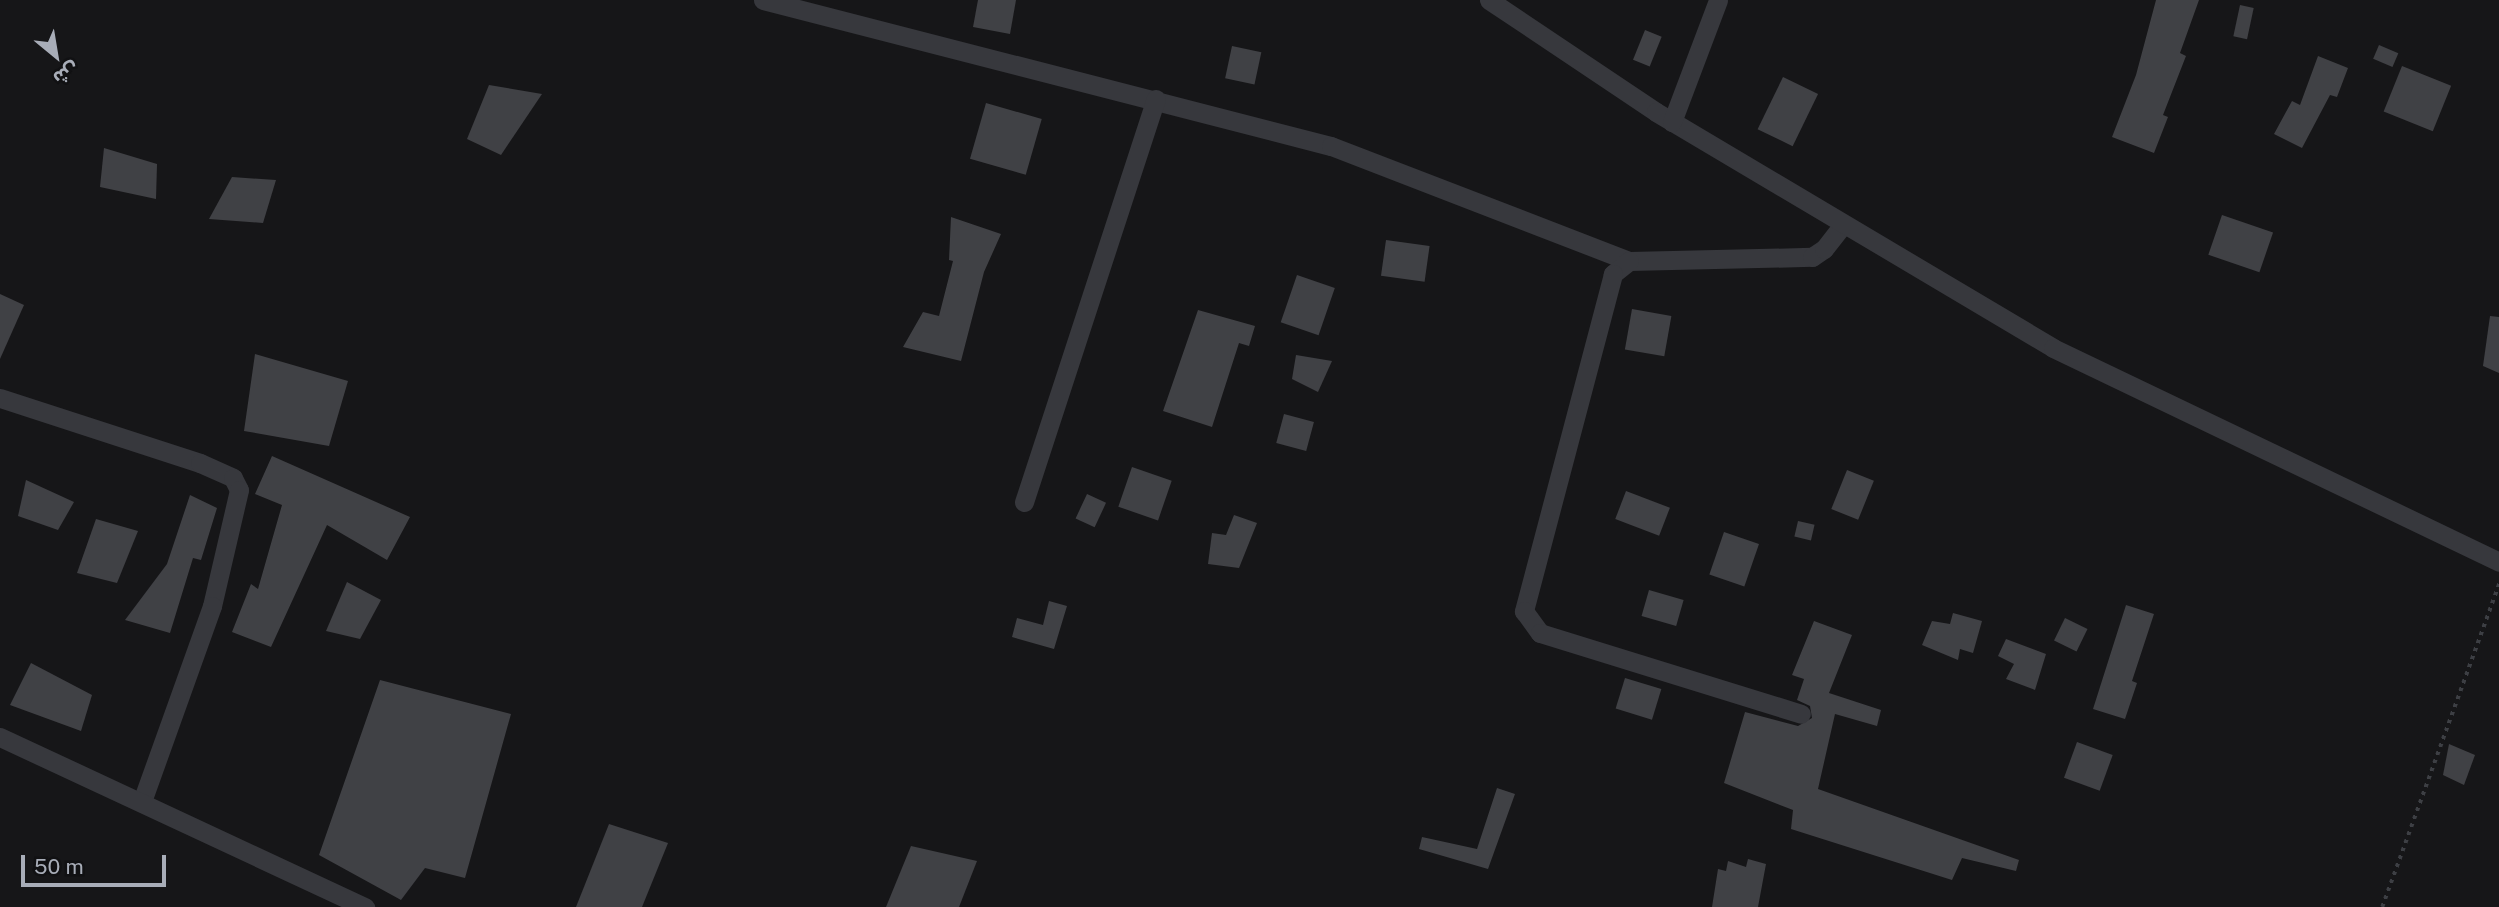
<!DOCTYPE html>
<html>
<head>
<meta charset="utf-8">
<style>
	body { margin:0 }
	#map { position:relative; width:2499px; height:907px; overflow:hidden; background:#161618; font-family:"Public Sans","Noto Sans Arabic",sans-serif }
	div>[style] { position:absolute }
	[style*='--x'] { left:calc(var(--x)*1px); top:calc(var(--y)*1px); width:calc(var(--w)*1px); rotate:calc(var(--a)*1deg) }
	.building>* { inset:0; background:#404145; transform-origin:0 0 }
	.path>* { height:3.5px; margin-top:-1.75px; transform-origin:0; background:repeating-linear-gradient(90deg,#3d3f44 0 3.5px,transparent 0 8.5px) }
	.minor>* { height:19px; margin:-9.5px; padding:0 9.5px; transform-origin:9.5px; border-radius:9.5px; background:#37383d }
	span { translate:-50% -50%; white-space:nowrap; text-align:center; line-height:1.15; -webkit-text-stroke:7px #111113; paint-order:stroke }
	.north { position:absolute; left:21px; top:21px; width:70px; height:70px; -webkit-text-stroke:5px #111113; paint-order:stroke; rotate:150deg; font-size:19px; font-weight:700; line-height:28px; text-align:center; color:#a8adb8 }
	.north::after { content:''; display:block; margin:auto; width:24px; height:32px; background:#a8adb8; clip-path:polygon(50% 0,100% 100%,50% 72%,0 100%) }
	.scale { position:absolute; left:21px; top:855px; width:145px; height:32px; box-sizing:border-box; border:4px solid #a8adb8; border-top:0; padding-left:9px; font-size:21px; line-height:24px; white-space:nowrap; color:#a8adb8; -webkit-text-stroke:5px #111113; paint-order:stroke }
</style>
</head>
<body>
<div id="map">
	<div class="building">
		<div style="clip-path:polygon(978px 0,1016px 0,1010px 34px,973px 27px)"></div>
		<div style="clip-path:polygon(2156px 0,2199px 0,2180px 53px,2186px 56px,2163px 115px,2168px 117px,2154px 153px,2112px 137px,2136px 75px)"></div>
		<div style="left:2240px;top:5px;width:14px;height:32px;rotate:12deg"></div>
		<div style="left:1645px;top:30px;width:18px;height:32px;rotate:22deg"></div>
		<div style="left:2379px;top:45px;width:21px;height:15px;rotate:23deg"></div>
		<div style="left:1232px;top:46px;width:30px;height:33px;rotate:12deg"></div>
		<div style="clip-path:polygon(2318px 56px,2348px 68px,2337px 97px,2330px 95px,2302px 148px,2274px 134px,2292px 101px,2300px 105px)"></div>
		<div style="left:2402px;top:66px;width:53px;height:49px;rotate:22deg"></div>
		<div style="left:1783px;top:77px;width:39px;height:58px;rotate:26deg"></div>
		<div style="clip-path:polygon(489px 85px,542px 94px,501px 155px,467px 139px)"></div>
		<div style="left:986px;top:103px;width:58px;height:58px;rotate:16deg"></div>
		<div style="clip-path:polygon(104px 148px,157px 164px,156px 199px,100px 187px)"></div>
		<div style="clip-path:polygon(232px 177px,276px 180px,263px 223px,209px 219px)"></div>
		<div style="left:2222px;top:215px;width:54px;height:42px;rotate:19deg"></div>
		<div style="clip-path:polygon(951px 217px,1001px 234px,984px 272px,961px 361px,903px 347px,923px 312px,939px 316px,953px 261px,949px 260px)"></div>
		<div style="left:1386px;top:240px;width:44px;height:36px;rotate:8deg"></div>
		<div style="left:1297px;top:275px;width:40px;height:50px;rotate:19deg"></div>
		<div style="clip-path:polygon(0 294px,24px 305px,0 359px)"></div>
		<div style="left:1632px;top:309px;width:40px;height:41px;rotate:10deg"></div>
		<div style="clip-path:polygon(1198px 310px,1255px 326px,1249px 346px,1239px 343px,1212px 427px,1163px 411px)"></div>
		<div style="clip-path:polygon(2490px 316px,2499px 317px,2499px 373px,2483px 366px)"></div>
		<div style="clip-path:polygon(255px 354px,348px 381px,329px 446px,244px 431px)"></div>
		<div style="clip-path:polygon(1296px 355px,1332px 361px,1318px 392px,1292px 379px)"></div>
		<div style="left:1284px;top:414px;width:31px;height:30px;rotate:15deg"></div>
		<div style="clip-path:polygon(272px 456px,410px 517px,387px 560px,327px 525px,271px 647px,232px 632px,251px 584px,258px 589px,282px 505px,255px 494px)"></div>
		<div style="left:1132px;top:467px;width:42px;height:42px;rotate:19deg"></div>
		<div style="left:1847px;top:470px;width:29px;height:42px;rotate:22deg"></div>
		<div style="clip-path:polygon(26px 480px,74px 502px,58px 530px,18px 516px)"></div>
		<div style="left:1626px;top:491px;width:47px;height:30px;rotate:21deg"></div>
		<div style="left:1087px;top:494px;width:21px;height:27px;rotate:25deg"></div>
		<div style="clip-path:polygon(190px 495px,217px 508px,201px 560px,193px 558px,170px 633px,125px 620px,167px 564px)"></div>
		<div style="clip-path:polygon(1234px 515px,1257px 523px,1239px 568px,1208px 564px,1212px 533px,1226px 535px)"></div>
		<div style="clip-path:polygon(96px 519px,138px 531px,117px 583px,77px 573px)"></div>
		<div style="left:1798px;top:521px;width:17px;height:16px;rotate:13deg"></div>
		<div style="left:1724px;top:532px;width:37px;height:45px;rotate:19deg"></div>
		<div style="clip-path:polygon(347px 582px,381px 600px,360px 639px,326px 631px)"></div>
		<div style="left:1649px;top:590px;width:36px;height:27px;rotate:16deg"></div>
		<div style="clip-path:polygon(1049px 601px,1067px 606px,1054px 649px,1012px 637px,1017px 618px,1043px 625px)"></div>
		<div style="clip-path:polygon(2126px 605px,2154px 614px,2132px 681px,2137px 683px,2125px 719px,2093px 709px)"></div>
		<div style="clip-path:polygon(1953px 613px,1982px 621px,1973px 653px,1960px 649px,1958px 660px,1922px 645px,1932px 621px,1950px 624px)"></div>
		<div style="left:2065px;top:618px;width:25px;height:25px;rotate:26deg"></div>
		<div style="clip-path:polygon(1814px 621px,1852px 635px,1829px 693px,1881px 710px,1877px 726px,1835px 714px,1818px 789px,2019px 860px,2016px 871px,1962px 858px,1952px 880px,1791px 829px,1793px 810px,1724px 783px,1745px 712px,1798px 726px,1812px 718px,1810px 706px,1797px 700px,1804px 679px,1792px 675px)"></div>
		<div style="clip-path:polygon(2006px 639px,2046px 654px,2035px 690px,2006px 679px,2014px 664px,1998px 656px)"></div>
		<div style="clip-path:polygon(31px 663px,92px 695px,81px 731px,10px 705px)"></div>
		<div style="left:1625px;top:678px;width:38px;height:32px;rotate:17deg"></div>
		<div style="clip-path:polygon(380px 680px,511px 714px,465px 878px,425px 868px,401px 900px,319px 855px)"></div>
		<div style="left:2077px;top:742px;width:38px;height:38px;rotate:20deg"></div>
		<div style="clip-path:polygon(2449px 744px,2475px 755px,2464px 785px,2443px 775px)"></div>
		<div style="clip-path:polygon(1497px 788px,1515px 794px,1488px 869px,1419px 849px,1422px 837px,1477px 849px)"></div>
		<div style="clip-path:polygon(609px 824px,668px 843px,642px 907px,576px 907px)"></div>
		<div style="clip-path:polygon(911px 846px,977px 861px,959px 907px,886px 907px)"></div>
		<div style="clip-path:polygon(1748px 859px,1766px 864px,1758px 907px,1712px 907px,1718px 869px,1726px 871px,1728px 861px,1746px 867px)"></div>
	</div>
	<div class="path">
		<div style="--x:2382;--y:907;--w:344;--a:-70.1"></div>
	</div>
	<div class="minor">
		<div style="--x:763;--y:0;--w:586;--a:14.42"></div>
		<div style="--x:1331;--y:146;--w:319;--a:21.1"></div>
		<div style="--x:1629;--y:261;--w:183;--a:-1.3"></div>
		<div style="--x:1812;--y:257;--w:14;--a:-34"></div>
		<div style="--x:1824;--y:249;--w:29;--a:-52"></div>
		<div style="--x:1489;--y:0;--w:201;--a:33.8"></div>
		<div style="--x:1656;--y:112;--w:462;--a:30.7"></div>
		<div style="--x:2053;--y:348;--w:495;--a:25.6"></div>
		<div style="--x:1672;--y:122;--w:130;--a:-69.3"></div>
		<div style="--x:1629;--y:261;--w:21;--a:141"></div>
		<div style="--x:1613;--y:274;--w:349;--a:104.8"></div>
		<div style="--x:1524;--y:611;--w:27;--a:54"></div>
		<div style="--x:1540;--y:633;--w:273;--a:17.2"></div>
		<div style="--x:0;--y:398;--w:210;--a:18"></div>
		<div style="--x:200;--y:463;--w:36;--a:24"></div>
		<div style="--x:233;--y:478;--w:13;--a:63"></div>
		<div style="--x:239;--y:490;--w:119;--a:103.1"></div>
		<div style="--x:212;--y:606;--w:208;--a:109.7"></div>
		<div style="--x:1024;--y:502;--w:424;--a:-71.9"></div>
		<div style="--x:0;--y:737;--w:403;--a:25"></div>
	</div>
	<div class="north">ش</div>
	<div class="scale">50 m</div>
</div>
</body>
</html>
